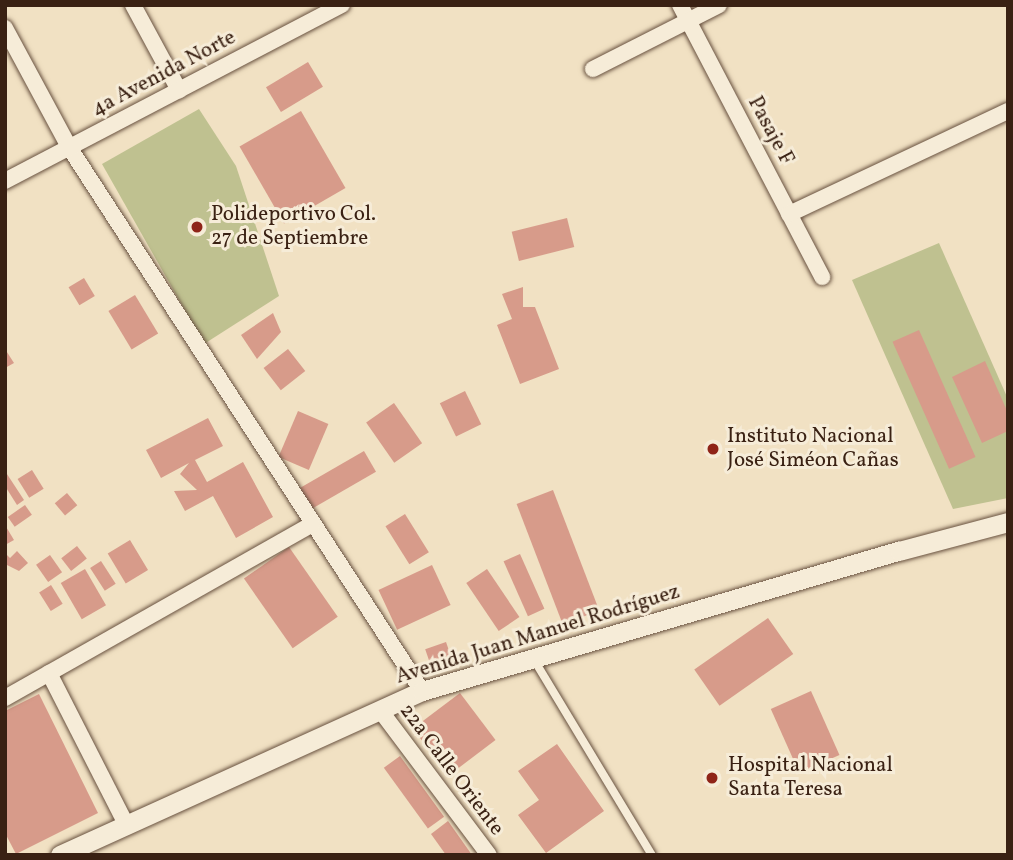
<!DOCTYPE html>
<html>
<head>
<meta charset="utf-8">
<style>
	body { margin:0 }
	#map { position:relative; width:1013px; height:860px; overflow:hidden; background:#f1e1c3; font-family:Vollkorn,serif }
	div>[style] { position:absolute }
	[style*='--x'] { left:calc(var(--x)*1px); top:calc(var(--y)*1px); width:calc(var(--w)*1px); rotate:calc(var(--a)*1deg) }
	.green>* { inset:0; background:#bfc190 }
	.building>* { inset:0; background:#d79b8a; transform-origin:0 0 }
	.roads { filter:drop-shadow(0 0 2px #68513f) drop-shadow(0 0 2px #68513f) }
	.service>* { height:8px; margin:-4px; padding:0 4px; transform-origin:4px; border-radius:4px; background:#f6ecd8 }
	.minor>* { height:16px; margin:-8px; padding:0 8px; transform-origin:8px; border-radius:8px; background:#f6ecd8 }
	.tertiary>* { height:19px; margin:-9.5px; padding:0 9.5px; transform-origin:9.5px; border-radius:9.5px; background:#f6ecd8 }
	.dots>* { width:19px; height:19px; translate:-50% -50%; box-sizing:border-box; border:4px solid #f6ecd8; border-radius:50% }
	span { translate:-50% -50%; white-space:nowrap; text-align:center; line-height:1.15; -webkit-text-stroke:6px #f6ecd8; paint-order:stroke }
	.street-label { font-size:21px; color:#3a2113 }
	.poi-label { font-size:21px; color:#3a2113 }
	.left { translate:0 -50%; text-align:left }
	.frame { position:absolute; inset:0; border:7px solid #3a2113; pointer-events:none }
</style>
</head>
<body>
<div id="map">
	<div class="green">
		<div style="clip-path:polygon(199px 109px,236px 166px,279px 296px,204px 344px,102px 164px)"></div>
		<div style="clip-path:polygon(939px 243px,1008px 399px,1008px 498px,953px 509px,852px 280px)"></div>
	</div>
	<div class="building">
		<div style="left:308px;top:62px;width:29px;height:49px;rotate:59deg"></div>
		<div style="left:301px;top:111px;width:89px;height:71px;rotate:60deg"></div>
		<div style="left:567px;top:218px;width:30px;height:57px;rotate:76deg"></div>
		<div style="left:84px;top:278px;width:21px;height:18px;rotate:59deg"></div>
		<div style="clip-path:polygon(523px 287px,523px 307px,535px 307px,559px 369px,520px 384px,497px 325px,512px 319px,502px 294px)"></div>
		<div style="left:135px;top:295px;width:45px;height:31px;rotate:59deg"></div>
		<div style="clip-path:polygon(273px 313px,281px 332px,257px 359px,241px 335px)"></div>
		<div style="left:919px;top:330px;width:139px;height:29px;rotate:66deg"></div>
		<div style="clip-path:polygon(5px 349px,14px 363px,5px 368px)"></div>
		<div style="left:288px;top:349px;width:28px;height:31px;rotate:52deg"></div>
		<div style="clip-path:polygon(985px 361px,1008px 413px,1008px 431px,982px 443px,952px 377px)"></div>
		<div style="left:465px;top:391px;width:37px;height:28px;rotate:64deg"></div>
		<div style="left:394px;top:403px;width:49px;height:34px;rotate:55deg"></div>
		<div style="left:298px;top:411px;width:33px;height:50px;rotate:23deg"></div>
		<div style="clip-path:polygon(208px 418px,223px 446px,195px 460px,207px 482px,243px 462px,273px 517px,236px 538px,213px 496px,185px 511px,174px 491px,197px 490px,180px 474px,189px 463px,161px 478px,146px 450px)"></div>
		<div style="left:364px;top:451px;width:24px;height:74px;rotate:60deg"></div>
		<div style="left:32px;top:470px;width:22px;height:17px;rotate:58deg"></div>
		<div style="clip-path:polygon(5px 471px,24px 500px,17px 505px,5px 486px)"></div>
		<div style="left:553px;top:490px;width:129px;height:39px;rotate:69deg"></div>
		<div style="left:67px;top:493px;width:16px;height:16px;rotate:50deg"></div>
		<div style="left:25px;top:505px;width:12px;height:21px;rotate:55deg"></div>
		<div style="left:405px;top:514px;width:45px;height:23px;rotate:58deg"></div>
		<div style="clip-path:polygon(5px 525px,14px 540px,5px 545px)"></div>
		<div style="left:130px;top:540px;width:35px;height:26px;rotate:59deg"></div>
		<div style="left:77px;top:546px;width:16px;height:20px;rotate:52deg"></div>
		<div style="left:289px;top:547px;width:85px;height:55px;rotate:55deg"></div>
		<div style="clip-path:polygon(17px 551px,28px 563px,19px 571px,5px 564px,5px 553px,10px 558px)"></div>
		<div style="left:520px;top:554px;width:60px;height:18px;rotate:66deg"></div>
		<div style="left:50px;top:555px;width:21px;height:17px;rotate:55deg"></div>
		<div style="left:101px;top:561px;width:27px;height:13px;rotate:57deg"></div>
		<div style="left:432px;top:565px;width:44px;height:59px;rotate:65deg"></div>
		<div style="left:85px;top:569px;width:42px;height:28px;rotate:60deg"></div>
		<div style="left:487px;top:569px;width:58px;height:25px;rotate:56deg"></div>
		<div style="left:51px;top:585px;width:22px;height:14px;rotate:58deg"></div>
		<div style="left:768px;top:618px;width:44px;height:90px;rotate:55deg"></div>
		<div style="left:446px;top:642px;width:18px;height:22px;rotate:71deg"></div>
		<div style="left:811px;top:691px;width:70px;height:44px;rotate:66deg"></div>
		<div style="left:460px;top:693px;width:59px;height:59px;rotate:53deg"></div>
		<div style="clip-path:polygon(39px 694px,98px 813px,16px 854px,5px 833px,5px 711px)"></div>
		<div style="clip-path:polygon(557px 744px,604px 811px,546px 853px,518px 815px,539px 800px,518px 771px)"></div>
		<div style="left:400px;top:756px;width:75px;height:20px;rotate:54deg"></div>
		<div style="clip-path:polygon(448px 821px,472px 855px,446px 855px,431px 834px)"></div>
	</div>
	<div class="roads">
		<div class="service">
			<div style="--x:533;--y:658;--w:230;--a:58.9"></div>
		</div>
		<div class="minor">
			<div style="--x:133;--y:5;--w:97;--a:61.6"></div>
			<div style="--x:680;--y:5;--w:307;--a:62.4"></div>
			<div style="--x:5;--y:28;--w:135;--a:61.7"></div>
			<div style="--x:69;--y:147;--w:648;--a:57.02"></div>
			<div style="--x:593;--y:69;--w:141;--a:-26.9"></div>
			<div style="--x:5;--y:181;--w:380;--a:-27.6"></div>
			<div style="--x:789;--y:214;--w:242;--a:-25.2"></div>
			<div style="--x:49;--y:673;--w:172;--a:63"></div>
			<div style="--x:5;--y:698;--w:353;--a:-29.5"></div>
			<div style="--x:380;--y:710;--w:181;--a:53.1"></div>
		</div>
		<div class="tertiary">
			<div style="--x:60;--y:855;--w:397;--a:-24.4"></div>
			<div style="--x:422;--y:691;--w:497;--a:-16.4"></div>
			<div style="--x:899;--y:551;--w:113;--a:-14.9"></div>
		</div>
	</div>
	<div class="dots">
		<div style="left:197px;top:227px;background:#8f2418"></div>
		<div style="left:713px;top:449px;background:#8f2418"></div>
		<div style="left:712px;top:778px;background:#8f2418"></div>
	</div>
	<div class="street-label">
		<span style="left:164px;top:74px;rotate:-28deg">4a Avenida Norte</span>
		<span style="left:770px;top:131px;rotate:62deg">Pasaje F</span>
		<span style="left:538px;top:635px;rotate:-17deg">Avenida Juan Manuel Rodríguez</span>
		<span style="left:451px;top:770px;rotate:53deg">22a Calle Oriente</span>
	</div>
	<div class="poi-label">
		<span class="left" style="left:211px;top:227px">Polideportivo Col.<br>27 de Septiembre</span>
		<span class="left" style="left:727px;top:449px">Instituto Nacional<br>José Siméon Cañas</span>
		<span class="left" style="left:728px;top:778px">Hospital Nacional<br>Santa Teresa</span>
	</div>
	<div class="frame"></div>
</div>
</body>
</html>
